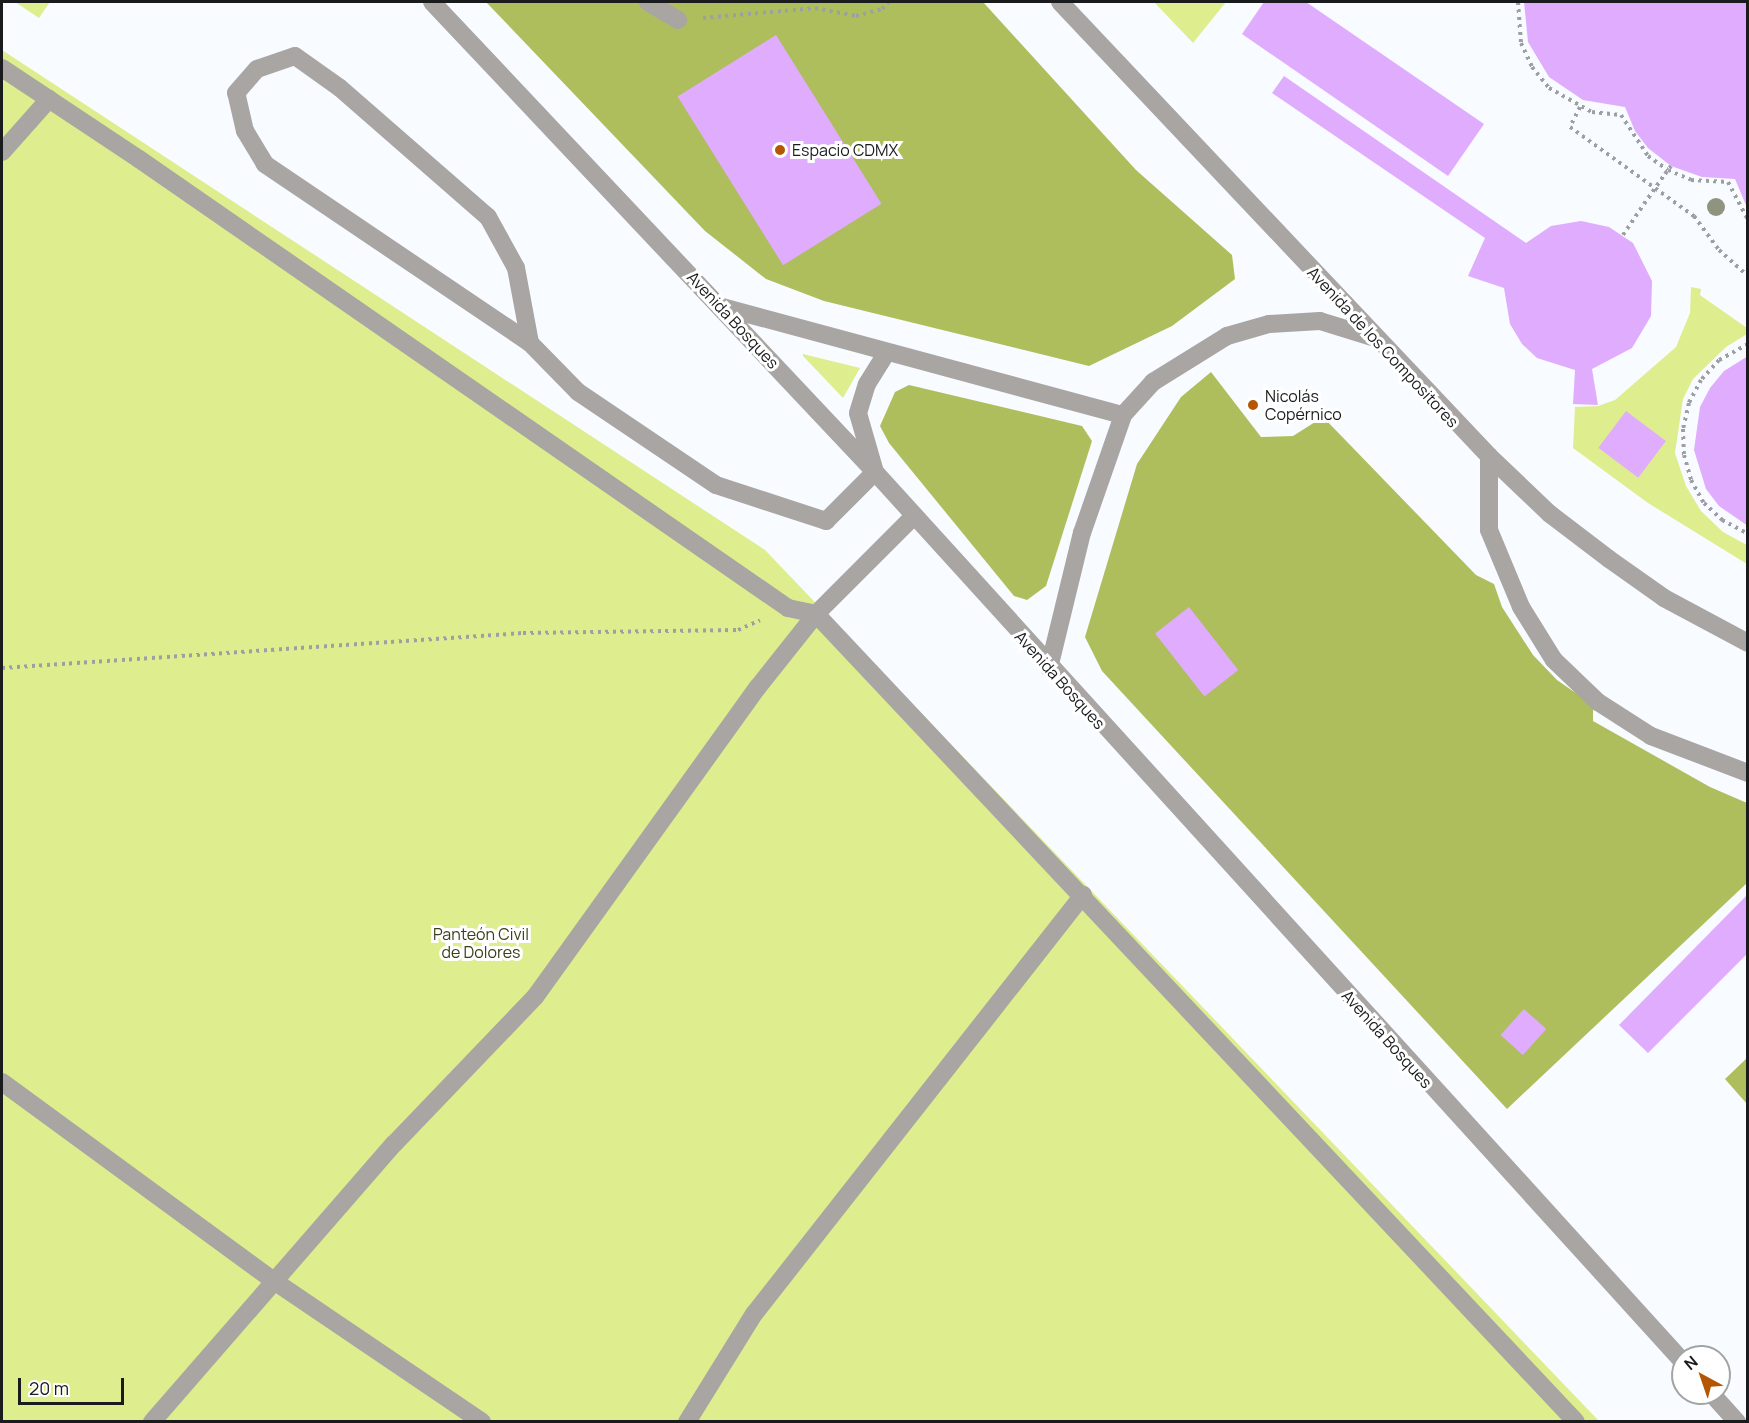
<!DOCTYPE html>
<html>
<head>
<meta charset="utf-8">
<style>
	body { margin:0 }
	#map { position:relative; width:1749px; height:1423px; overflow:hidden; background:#f8fbff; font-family:Manrope,sans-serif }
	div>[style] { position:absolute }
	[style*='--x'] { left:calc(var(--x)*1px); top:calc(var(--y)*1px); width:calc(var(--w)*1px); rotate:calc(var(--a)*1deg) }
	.green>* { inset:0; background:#deee8e }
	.forest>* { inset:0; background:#afbe5d }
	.building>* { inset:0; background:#e0acfd; transform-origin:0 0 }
	.path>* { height:4px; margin-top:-2px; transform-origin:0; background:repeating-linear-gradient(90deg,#9da0a3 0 3px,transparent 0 7.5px) }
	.minor>* { height:18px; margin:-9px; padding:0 9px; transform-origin:9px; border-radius:9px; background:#a8a5a3 }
	.path-bridge>* { height:4px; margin-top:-2px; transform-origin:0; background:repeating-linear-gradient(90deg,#9da0a3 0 3px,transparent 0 7.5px) }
	.trees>* { width:18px; height:18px; margin:-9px; border-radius:50%; background:#8f947f }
	.dots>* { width:16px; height:16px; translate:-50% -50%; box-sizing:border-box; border:3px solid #fff; border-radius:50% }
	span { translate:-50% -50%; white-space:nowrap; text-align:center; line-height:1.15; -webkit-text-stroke:6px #fff; paint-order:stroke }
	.poi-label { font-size:16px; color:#191b1d }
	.left { translate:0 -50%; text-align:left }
	.street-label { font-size:16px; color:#191b1d }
	.park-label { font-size:16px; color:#393f17 }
	.frame { position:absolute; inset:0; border:3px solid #191b1d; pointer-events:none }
	.north { position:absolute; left:1671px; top:1345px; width:60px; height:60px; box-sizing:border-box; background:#fff; border:2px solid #a3a4a5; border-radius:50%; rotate:320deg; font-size:16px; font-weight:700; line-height:24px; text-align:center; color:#191b1d }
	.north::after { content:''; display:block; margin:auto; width:21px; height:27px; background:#b55702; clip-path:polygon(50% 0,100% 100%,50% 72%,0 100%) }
	.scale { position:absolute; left:18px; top:1378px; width:106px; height:27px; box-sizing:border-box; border:3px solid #191b1d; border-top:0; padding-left:8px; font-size:18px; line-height:21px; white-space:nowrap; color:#191b1d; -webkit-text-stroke:4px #fff; paint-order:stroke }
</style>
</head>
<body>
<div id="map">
	<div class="green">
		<div style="clip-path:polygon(15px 2px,50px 2px,39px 18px)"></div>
		<div style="clip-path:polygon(1154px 2px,1153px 2px,1226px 2px,1193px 43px)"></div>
		<div style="clip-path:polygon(2px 50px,765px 550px,1599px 1421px,2px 1421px)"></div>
		<div style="clip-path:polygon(1691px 287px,1701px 289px,1700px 295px,1747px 328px,1747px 334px,1726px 347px,1693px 379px,1683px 399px,1675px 453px,1686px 486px,1701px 511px,1723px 532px,1747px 545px,1747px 564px,1648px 503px,1573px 448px,1575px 407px,1598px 406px,1615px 400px,1676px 347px,1690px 313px)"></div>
		<div style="clip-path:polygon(803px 354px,860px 368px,843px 398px,803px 356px)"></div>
	</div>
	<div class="forest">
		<div style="clip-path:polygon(486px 2px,983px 2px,1136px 170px,1232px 255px,1235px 279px,1172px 326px,1089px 366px,824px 301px,766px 279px,705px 231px)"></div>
		<div style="clip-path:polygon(1211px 372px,1261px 437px,1293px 436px,1323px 417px,1476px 575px,1494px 584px,1502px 607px,1533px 655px,1557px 680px,1593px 705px,1593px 721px,1710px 787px,1747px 803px,1747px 883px,1507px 1109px,1102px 671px,1085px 637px,1137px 464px,1181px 397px)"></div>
		<div style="clip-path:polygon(909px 385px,1082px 426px,1092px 441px,1046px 586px,1027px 600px,1014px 596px,889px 443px,880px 426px,895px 392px)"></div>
		<div style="clip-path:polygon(1747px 1058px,1747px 1104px,1725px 1079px)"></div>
	</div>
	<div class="building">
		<div style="clip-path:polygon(1264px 2px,1306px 2px,1484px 124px,1448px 176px,1242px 34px)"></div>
		<div style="clip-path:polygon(1524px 2px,1748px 2px,1748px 210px,1735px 179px,1702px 177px,1671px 166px,1648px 148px,1635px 131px,1625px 107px,1583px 100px,1549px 77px,1528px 42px)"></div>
		<div style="left:776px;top:35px;width:199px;height:116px;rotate:58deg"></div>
		<div style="clip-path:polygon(1284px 76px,1526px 243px,1551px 226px,1581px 221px,1609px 227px,1633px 243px,1652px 281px,1651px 316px,1632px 348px,1592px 369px,1598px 405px,1573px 404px,1575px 370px,1537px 358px,1522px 344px,1510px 324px,1504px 288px,1468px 276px,1485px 238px,1272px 93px)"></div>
		<div style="clip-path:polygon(1748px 356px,1748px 526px,1719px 506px,1706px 489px,1694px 450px,1700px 407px,1710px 388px,1724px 371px)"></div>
		<div style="left:1626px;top:411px;width:50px;height:46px;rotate:37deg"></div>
		<div style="left:1189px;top:607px;width:80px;height:43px;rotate:52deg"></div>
		<div style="clip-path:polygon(1748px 894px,1748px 953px,1648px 1053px,1619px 1025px)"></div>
		<div style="left:1524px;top:1009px;width:30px;height:35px;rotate:42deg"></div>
	</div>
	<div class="path">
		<div style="--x:1518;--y:2;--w:41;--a:85.8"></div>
		<div style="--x:1521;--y:43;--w:26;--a:65"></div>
		<div style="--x:1532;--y:67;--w:27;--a:51"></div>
		<div style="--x:1549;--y:88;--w:49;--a:29.2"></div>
		<div style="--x:1592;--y:112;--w:29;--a:6"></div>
		<div style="--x:1621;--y:115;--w:49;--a:56.6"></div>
		<div style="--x:1648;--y:156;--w:24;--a:35"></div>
		<div style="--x:1668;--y:170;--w:25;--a:23"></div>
		<div style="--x:1691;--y:180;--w:37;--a:3"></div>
		<div style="--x:1728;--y:182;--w:43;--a:62.2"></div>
		<div style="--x:703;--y:18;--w:112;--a:-5.1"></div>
		<div style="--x:815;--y:8;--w:42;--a:11"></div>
		<div style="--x:856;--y:16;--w:27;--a:-15"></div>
		<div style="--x:882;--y:9;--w:10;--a:-45"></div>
		<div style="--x:1580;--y:107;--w:22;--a:117"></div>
		<div style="--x:1570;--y:127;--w:153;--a:35.7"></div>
		<div style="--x:1694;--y:216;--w:42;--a:53.7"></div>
		<div style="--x:1719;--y:250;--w:39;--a:42"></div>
		<div style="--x:1665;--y:174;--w:10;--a:-53"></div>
		<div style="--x:1623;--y:235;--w:37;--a:-56"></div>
		<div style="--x:1748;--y:344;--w:33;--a:151"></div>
		<div style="--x:1719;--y:360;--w:27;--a:132"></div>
		<div style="--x:1701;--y:380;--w:26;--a:118"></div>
		<div style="--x:1689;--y:403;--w:27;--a:103"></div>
		<div style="--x:1683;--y:429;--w:26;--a:88"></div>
		<div style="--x:1684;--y:455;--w:26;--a:74"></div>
		<div style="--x:1691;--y:480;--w:26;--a:61"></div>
		<div style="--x:1704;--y:503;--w:25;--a:43"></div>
		<div style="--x:1722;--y:520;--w:30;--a:28"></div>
		<div style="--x:2;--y:668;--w:522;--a:-3.84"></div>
		<div style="--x:523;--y:633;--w:215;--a:-0.8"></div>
		<div style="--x:738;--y:630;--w:24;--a:-24"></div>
	</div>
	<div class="minor">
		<div style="--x:432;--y:2;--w:646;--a:46.69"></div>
		<div style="--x:875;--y:472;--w:1202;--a:47.76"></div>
		<div style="--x:648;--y:2;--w:35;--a:31"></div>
		<div style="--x:1060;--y:2;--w:625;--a:46.62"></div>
		<div style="--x:1489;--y:456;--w:84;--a:43.6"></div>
		<div style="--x:1550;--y:514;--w:74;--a:37.3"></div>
		<div style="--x:1609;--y:559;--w:67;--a:35.3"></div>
		<div style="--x:1664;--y:598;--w:95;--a:28.2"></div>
		<div style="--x:2;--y:68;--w:164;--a:33.6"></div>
		<div style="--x:139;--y:159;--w:789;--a:34.68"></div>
		<div style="--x:788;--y:608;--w:29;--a:12"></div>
		<div style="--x:816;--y:614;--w:1109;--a:46.75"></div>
		<div style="--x:2;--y:152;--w:71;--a:-48.4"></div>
		<div style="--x:722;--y:307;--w:415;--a:15.1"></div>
		<div style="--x:530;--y:343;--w:320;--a:-146"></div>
		<div style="--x:265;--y:164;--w:39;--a:-121"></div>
		<div style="--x:245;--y:131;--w:39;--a:-103"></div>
		<div style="--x:236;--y:93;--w:32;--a:-49"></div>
		<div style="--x:257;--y:69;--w:40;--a:-18.9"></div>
		<div style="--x:295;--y:56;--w:55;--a:35.4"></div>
		<div style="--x:340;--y:88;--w:196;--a:41.1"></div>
		<div style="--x:488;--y:217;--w:58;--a:61.2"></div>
		<div style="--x:516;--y:268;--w:76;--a:79.4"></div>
		<div style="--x:530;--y:343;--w:69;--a:45.6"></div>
		<div style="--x:578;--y:392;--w:166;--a:34"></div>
		<div style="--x:716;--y:485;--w:116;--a:18.1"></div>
		<div style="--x:826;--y:521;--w:69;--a:-45"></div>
		<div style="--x:875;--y:472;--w:61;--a:-106.1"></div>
		<div style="--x:858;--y:413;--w:30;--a:-73"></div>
		<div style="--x:867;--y:384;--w:36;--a:-58"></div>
		<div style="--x:1489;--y:456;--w:74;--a:90"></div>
		<div style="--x:1489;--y:530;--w:83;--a:67.4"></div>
		<div style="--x:1521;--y:607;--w:62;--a:58.1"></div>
		<div style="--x:1554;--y:660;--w:61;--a:43.7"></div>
		<div style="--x:1598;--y:702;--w:63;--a:32.7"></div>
		<div style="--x:1651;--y:736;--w:104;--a:20.9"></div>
		<div style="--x:1049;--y:668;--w:139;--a:-76.3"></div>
		<div style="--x:1082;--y:533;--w:125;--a:-70.8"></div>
		<div style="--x:1123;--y:415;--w:45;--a:-47.7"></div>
		<div style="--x:1153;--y:382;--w:87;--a:-31.9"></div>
		<div style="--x:1227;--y:336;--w:44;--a:-15.9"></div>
		<div style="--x:1269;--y:324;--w:51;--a:-3.4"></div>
		<div style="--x:1320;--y:321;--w:54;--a:17.1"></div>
		<div style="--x:2;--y:1082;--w:337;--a:36.2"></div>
		<div style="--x:274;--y:1281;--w:251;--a:34.1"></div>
		<div style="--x:1711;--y:1393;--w:39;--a:48"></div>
		<div style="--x:152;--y:1422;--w:369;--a:-49"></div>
		<div style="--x:394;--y:1144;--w:204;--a:-46.2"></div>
		<div style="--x:535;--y:997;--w:382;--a:-54.3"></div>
		<div style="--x:758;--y:687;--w:93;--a:-51.5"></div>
		<div style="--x:816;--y:614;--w:139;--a:-45"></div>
		<div style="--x:687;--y:1422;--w:127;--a:-58.2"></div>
		<div style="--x:754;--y:1314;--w:533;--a:-51.86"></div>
	</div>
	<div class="path-bridge">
		<div style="--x:1644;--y:204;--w:37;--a:-55"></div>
	</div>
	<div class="trees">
		<div style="left:1716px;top:207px"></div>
	</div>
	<div class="dots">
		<div style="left:780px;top:150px;background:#b55702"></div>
		<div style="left:1253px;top:405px;background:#b55702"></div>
	</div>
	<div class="poi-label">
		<span class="left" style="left:792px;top:150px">Espacio CDMX</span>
		<span class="left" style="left:1265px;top:405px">Nicolás<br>Copérnico</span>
	</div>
	<div class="street-label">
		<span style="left:733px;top:320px;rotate:47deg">Avenida Bosques</span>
		<span style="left:1383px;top:347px;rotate:47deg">Avenida de los Compositores</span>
		<span style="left:1060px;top:680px;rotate:48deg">Avenida Bosques</span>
		<span style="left:1387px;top:1039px;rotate:48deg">Avenida Bosques</span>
	</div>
	<div class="park-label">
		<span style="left:481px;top:943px">Panteón Civil<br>de Dolores</span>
	</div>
	<div class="frame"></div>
	<div class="north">N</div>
	<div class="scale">20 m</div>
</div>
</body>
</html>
